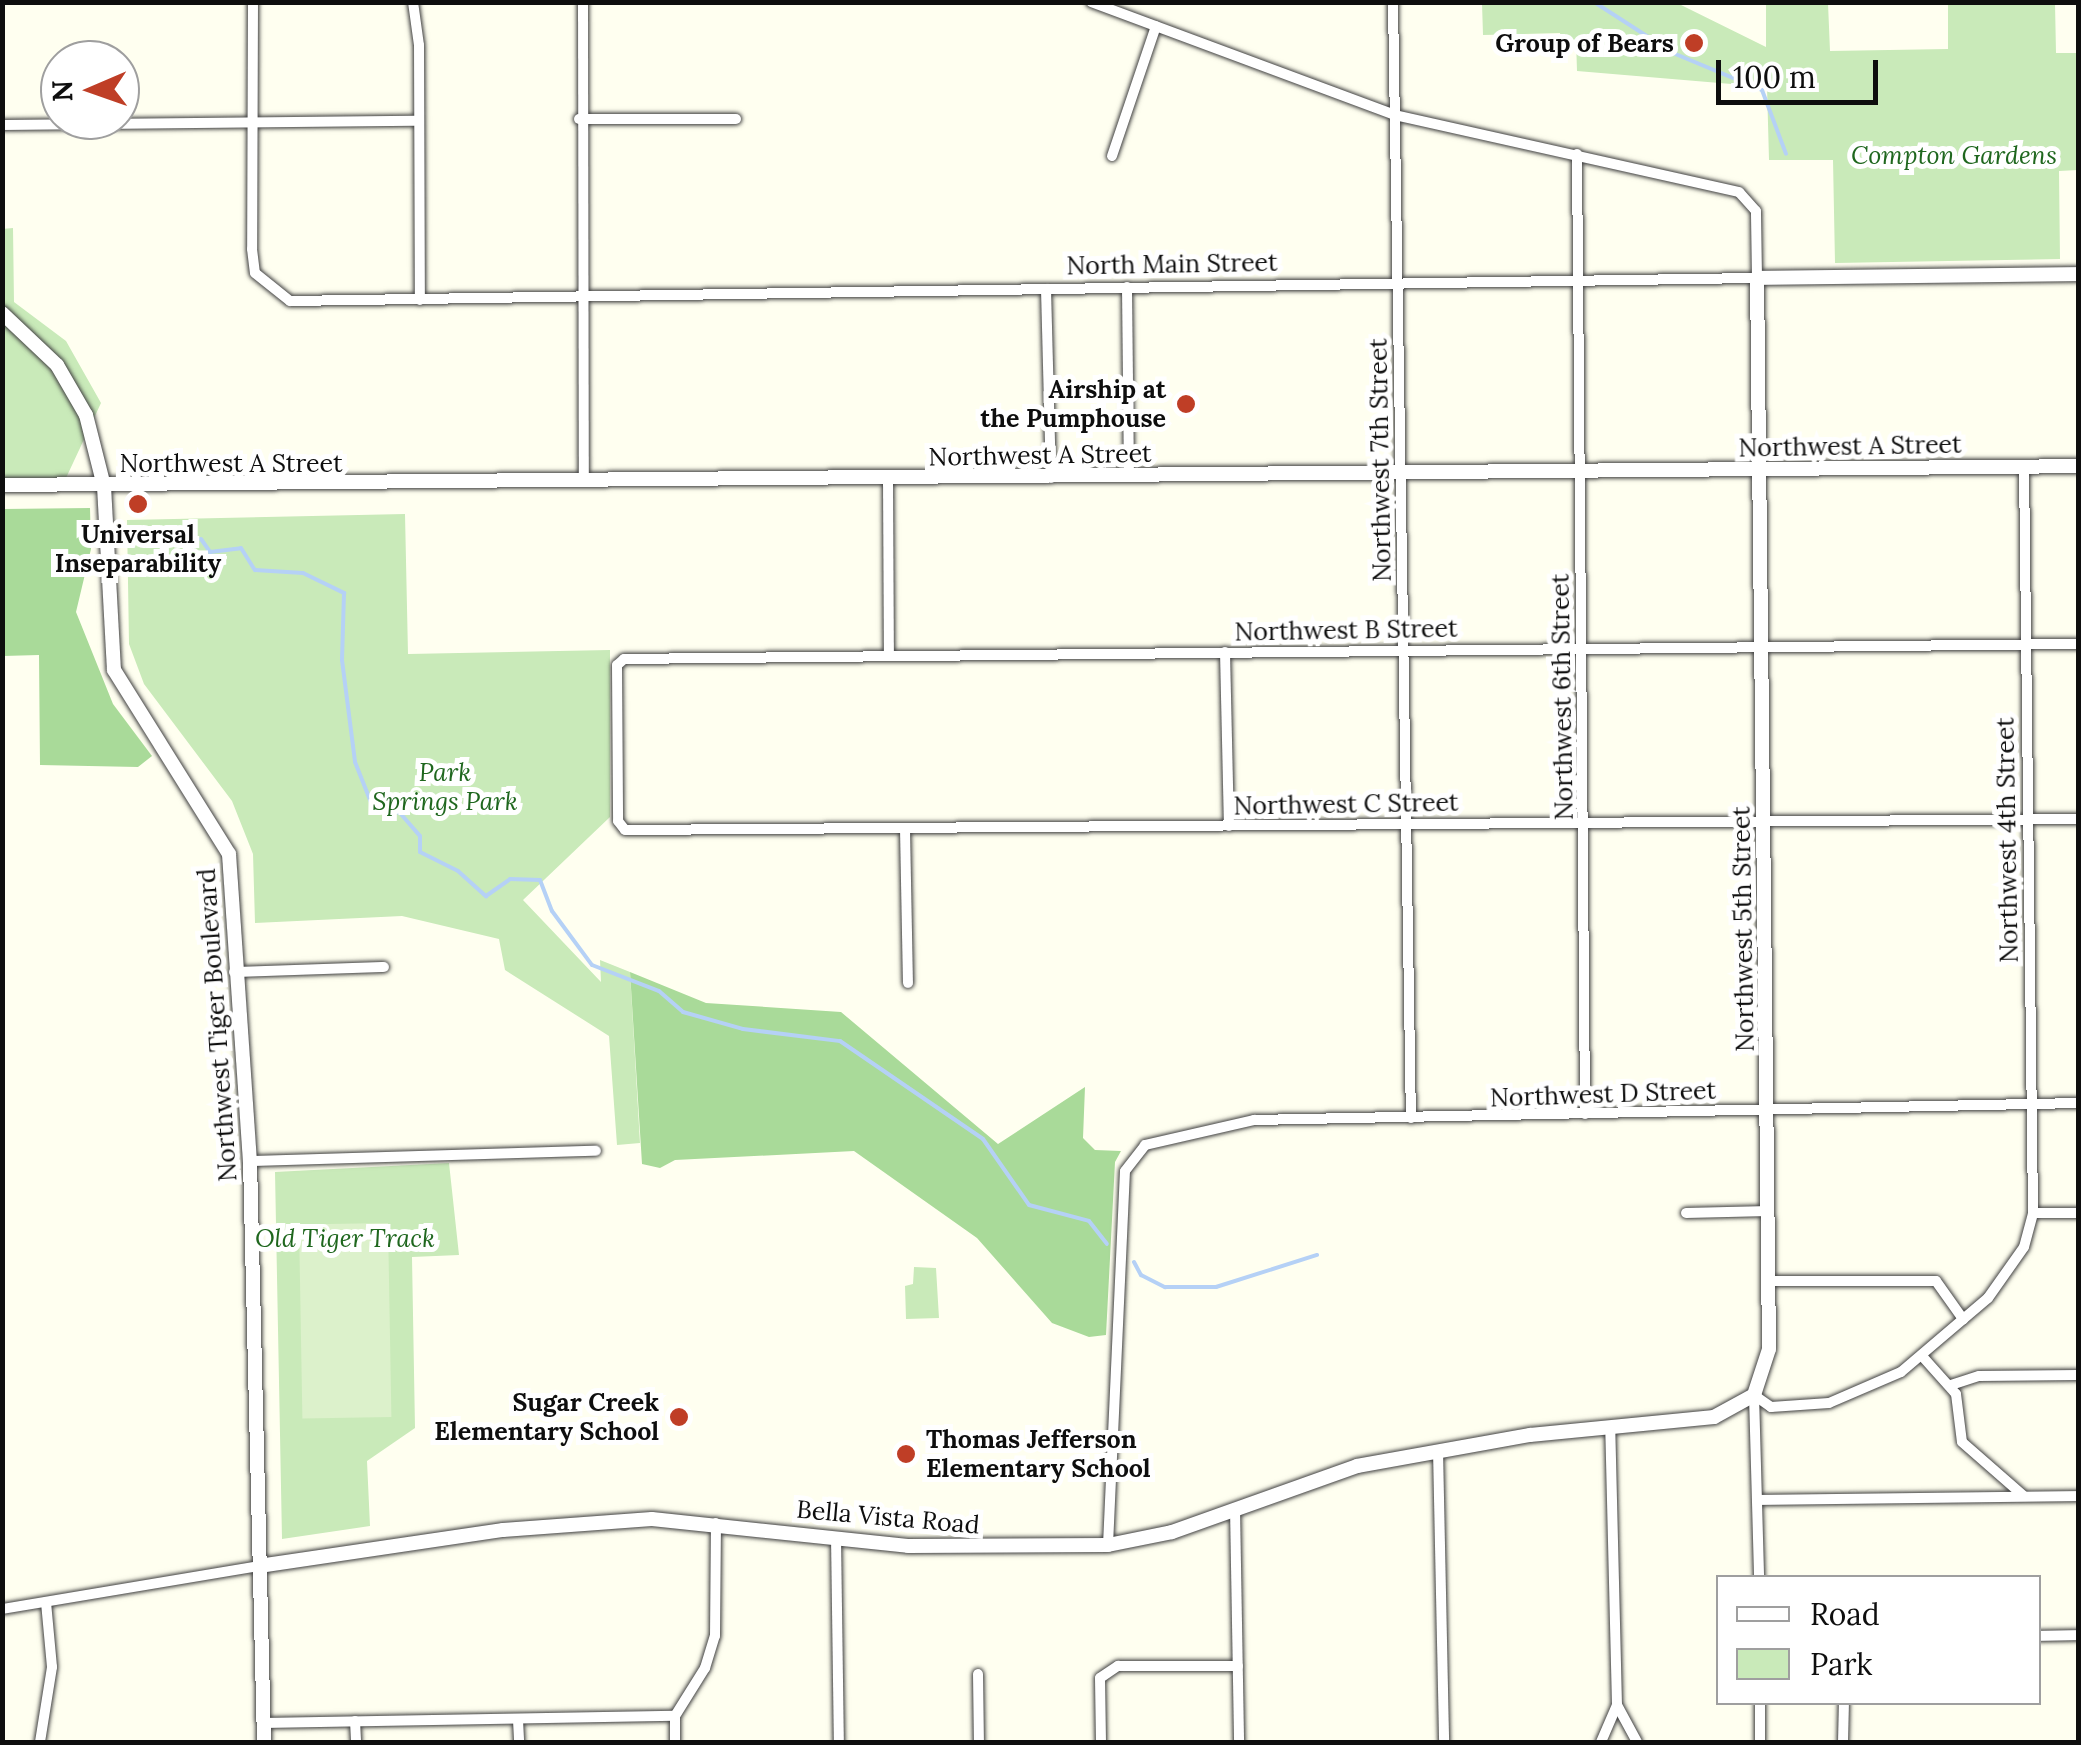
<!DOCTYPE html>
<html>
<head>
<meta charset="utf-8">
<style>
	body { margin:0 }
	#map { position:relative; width:2081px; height:1745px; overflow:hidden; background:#fffff0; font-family:Lora,serif }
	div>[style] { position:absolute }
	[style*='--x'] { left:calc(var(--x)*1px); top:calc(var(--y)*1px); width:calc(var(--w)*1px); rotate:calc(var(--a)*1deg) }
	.green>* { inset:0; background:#c9eab9 }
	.forest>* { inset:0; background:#a9da99 }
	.pitch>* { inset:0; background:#dcf1cb; transform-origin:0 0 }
	.stream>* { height:4px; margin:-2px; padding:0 2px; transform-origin:2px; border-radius:2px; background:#b5d1f6 }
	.roads { filter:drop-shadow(0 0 2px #414141) drop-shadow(0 0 2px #414141) }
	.minor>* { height:10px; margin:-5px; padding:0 5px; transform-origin:5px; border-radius:5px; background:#fff }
	.tertiary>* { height:14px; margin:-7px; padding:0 7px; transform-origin:7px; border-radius:7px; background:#fff }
	.dots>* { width:28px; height:28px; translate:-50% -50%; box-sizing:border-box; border:5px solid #fff; border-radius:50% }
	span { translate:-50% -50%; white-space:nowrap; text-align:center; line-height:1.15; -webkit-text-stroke:10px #fff; paint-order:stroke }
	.poi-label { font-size:25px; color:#0e0e0e; font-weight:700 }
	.right { translate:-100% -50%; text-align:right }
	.left { translate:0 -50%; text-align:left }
	.park-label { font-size:25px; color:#1f671e; font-style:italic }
	.street-label { font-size:25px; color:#0e0e0e }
	.frame { position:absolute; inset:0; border:5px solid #0e0e0e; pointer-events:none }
	.legend { position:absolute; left:1716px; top:1575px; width:325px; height:130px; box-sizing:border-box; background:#fff; border:2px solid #9f9f9f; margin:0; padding:12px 18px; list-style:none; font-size:30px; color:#0e0e0e }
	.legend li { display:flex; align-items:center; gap:20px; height:50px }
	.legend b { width:50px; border:2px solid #9f9f9f }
	.north { position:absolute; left:40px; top:40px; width:100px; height:100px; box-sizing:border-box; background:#fff; border:2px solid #9f9f9f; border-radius:50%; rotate:268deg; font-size:28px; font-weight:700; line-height:40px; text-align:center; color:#0e0e0e }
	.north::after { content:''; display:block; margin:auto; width:35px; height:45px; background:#bf3e26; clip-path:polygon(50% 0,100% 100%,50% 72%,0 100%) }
	.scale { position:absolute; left:1716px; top:60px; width:162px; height:45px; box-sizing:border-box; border:5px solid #0e0e0e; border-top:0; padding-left:12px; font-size:30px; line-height:35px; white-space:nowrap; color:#0e0e0e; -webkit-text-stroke:8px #fff; paint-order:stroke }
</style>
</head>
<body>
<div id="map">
	<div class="green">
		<div style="clip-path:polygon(1482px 3px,1677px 3px,1766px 47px,1766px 3px,1828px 3px,1830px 51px,1948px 49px,1948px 3px,2055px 3px,2056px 53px,2078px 53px,2078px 170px,2059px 171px,2060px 259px,1835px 263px,1833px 160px,1769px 160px,1767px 87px,1577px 71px,1576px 40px,1561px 39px,1560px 33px,1483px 35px)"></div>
		<div style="clip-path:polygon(13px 228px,14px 302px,66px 341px,101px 403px,66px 478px,3px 479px,2px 229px)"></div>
		<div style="clip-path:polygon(405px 514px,408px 654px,610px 650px,610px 817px,523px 900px,601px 982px,600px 960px,630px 972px,640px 1143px,617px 1145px,609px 1036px,505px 970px,499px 939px,402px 916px,255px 923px,253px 854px,232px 801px,144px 684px,129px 644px,127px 520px)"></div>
		<div style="clip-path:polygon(449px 1163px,459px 1255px,412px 1257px,415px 1428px,367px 1461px,370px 1526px,282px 1539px,275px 1172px)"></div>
		<div style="clip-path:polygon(914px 1267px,936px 1268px,939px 1318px,906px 1319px,905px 1286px,913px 1284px)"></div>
	</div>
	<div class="forest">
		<div style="clip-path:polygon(90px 508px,91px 549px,76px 612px,113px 704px,152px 756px,138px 767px,40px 765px,39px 655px,3px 656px,3px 509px)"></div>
		<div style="clip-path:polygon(630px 972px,706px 1003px,841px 1012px,998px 1144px,1085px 1087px,1083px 1138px,1095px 1150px,1121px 1151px,1115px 1162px,1106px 1335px,1089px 1337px,1052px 1323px,977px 1238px,854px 1151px,675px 1160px,660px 1168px,642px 1164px)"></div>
	</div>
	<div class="pitch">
		<div style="left:388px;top:1223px;width:194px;height:89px;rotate:89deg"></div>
	</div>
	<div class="stream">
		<div style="--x:1594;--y:2;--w:94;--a:32.8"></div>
		<div style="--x:1673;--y:53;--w:96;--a:22.6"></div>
		<div style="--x:1762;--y:90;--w:68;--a:69.4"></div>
		<div style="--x:201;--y:539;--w:16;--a:55"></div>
		<div style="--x:210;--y:552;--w:31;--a:-7"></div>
		<div style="--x:241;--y:548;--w:26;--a:58"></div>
		<div style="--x:255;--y:570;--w:48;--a:3.6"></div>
		<div style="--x:303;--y:573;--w:46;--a:26"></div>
		<div style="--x:344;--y:593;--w:67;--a:91.7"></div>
		<div style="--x:342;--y:660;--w:103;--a:82.7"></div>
		<div style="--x:355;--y:762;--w:46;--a:68.4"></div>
		<div style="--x:372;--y:805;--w:29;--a:16"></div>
		<div style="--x:400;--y:813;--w:30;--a:49"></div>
		<div style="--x:420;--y:836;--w:16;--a:90"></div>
		<div style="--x:420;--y:852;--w:42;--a:26.6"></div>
		<div style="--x:458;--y:871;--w:38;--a:42"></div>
		<div style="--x:486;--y:896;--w:29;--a:-35"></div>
		<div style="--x:510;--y:879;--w:30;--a:2"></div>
		<div style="--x:540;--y:880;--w:33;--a:69"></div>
		<div style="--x:552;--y:911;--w:67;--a:53.5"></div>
		<div style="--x:592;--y:965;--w:72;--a:21.2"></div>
		<div style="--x:659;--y:991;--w:32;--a:41"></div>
		<div style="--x:683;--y:1012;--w:62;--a:15.8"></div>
		<div style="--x:743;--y:1029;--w:98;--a:7.1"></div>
		<div style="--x:840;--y:1041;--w:173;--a:34.4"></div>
		<div style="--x:983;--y:1139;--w:80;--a:55.1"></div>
		<div style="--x:1029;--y:1205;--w:62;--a:14.9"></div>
		<div style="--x:1089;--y:1221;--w:29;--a:52"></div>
		<div style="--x:1134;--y:1262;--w:15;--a:62"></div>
		<div style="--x:1141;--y:1275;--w:27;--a:27"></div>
		<div style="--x:1165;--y:1287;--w:51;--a:0"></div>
		<div style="--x:1216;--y:1287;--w:106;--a:-17.6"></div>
	</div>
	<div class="roads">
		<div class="minor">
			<div style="--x:253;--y:2;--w:247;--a:90.2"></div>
			<div style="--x:252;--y:249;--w:24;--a:83"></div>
			<div style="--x:255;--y:273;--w:45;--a:38.7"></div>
			<div style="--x:290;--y:301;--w:1467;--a:-0.9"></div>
			<div style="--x:1757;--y:278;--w:67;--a:-90.9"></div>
			<div style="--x:1756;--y:211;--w:25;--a:-132"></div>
			<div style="--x:1739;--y:192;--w:353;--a:-167.4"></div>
			<div style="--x:1395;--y:115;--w:324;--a:-159.6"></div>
			<div style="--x:413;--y:2;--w:43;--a:82.1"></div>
			<div style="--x:419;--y:45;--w:255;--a:89.8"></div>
			<div style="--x:583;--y:2;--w:479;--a:89.9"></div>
			<div style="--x:1393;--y:2;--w:1116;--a:89.08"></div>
			<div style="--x:579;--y:119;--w:157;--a:0"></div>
			<div style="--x:2;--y:125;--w:413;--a:-0.6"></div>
			<div style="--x:1577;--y:154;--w:960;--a:89.52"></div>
			<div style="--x:1112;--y:156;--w:137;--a:-71.3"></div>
			<div style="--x:1127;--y:287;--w:190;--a:89.4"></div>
			<div style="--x:1046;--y:289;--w:189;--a:88.5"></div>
			<div style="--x:888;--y:480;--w:176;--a:89.7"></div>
			<div style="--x:2078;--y:644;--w:1454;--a:179.41"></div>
			<div style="--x:624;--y:659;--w:9;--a:139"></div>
			<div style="--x:617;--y:665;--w:156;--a:89.6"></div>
			<div style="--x:618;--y:821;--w:11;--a:52"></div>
			<div style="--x:625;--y:830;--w:1453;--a:-0.43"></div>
			<div style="--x:1225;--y:652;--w:174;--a:88.7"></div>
			<div style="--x:905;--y:829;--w:154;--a:88.9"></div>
			<div style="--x:234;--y:972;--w:150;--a:-1.9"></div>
			<div style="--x:250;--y:1161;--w:346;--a:-1.7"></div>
			<div style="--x:1686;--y:1213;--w:83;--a:-1.4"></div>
			<div style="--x:2033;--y:1213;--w:45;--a:0"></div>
			<div style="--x:1769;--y:1281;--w:167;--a:0"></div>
			<div style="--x:1936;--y:1281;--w:47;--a:54.6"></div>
			<div style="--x:1922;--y:1356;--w:51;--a:48.2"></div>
			<div style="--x:1956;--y:1394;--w:48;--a:82.9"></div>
			<div style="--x:1962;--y:1442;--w:82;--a:41.1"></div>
			<div style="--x:1951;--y:1385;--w:29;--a:-18"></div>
			<div style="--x:1979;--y:1376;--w:99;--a:-0.6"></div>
			<div style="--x:1754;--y:1395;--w:21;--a:35"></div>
			<div style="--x:1771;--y:1407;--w:58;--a:-3.9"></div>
			<div style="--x:1829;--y:1403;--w:78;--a:-23.3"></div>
			<div style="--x:1901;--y:1372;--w:114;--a:-40.4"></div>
			<div style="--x:1988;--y:1298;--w:62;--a:-54.8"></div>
			<div style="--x:2024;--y:1247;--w:35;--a:-75"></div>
			<div style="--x:2033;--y:1213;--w:747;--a:-90.69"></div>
			<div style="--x:1754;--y:1395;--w:183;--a:88.4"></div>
			<div style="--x:1438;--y:1450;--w:292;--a:88.8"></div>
			<div style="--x:1759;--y:1500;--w:319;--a:-0.7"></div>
			<div style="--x:1235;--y:1508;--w:234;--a:89"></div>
			<div style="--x:836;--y:1537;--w:205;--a:89.2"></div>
			<div style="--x:1108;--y:1545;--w:374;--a:-87.4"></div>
			<div style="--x:1125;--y:1171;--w:33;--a:-52"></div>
			<div style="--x:1145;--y:1145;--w:112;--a:-12.9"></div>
			<div style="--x:1254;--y:1120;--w:824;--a:-1.18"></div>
			<div style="--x:2;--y:1609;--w:261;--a:-9.5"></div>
			<div style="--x:2038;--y:1636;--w:40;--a:-1.4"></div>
			<div style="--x:978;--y:1674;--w:68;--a:89.2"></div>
			<div style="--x:1760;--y:1702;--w:40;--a:90"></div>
			<div style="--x:1617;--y:1705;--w:42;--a:61.6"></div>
			<div style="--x:518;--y:1720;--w:22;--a:87"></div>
			<div style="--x:355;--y:1721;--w:21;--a:87"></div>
			<div style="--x:263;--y:1723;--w:412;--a:-1"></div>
			<div style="--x:40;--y:1742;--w:76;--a:-80.9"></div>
			<div style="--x:52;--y:1667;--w:65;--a:-95.3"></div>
			<div style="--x:675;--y:1742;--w:26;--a:-90"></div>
			<div style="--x:675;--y:1716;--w:57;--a:-58"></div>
			<div style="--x:705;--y:1668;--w:34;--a:-73"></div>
			<div style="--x:715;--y:1636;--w:113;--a:-89.5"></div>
			<div style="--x:1101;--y:1742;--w:64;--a:-90.9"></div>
			<div style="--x:1100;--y:1678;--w:22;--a:-34"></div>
			<div style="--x:1118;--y:1666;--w:120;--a:0"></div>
			<div style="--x:1601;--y:1742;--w:40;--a:-66.6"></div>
			<div style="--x:1617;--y:1705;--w:278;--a:-91.4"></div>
			<div style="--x:1843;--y:1742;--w:40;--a:-88.6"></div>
		</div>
		<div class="tertiary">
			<div style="--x:2;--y:313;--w:76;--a:43.4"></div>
			<div style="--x:57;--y:365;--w:58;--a:59.9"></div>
			<div style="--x:86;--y:415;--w:73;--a:75.8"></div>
			<div style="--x:104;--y:486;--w:184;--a:86.9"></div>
			<div style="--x:114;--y:670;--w:217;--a:58"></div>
			<div style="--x:229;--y:854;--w:308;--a:86.1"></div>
			<div style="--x:250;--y:1161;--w:581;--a:88.62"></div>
			<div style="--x:2;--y:485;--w:2076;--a:-0.52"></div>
			<div style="--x:259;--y:1566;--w:247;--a:-8.4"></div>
			<div style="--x:503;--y:1530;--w:149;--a:-4.2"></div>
			<div style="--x:652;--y:1519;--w:257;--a:6"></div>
			<div style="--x:908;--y:1546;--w:200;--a:-0.3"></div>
			<div style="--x:1108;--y:1545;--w:65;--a:-11.5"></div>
			<div style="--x:1172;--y:1532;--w:196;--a:-19.6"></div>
			<div style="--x:1357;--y:1466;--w:176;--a:-10.2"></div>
			<div style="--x:1530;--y:1435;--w:185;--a:-5.6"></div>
			<div style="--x:1714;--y:1417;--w:46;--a:-28.8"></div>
			<div style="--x:1754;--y:1395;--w:48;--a:-71.9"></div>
			<div style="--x:1769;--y:1349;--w:1071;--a:-90.64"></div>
			<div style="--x:1757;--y:278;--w:321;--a:-0.7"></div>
		</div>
	</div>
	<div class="dots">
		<div style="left:1694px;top:43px;background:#bf3e26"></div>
		<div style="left:1186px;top:404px;background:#bf3e26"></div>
		<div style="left:138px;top:504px;background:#bf3e26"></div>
		<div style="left:679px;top:1417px;background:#bf3e26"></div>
		<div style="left:906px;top:1454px;background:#bf3e26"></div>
	</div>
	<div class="poi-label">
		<span class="right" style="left:1674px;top:43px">Group of Bears</span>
		<span class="right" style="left:1166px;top:404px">Airship at<br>the Pumphouse</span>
		<span style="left:138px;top:549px">Universal<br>Inseparability</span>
		<span class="right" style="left:659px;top:1417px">Sugar Creek<br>Elementary School</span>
		<span class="left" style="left:926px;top:1454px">Thomas Jefferson<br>Elementary School</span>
	</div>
	<div class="park-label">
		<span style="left:1954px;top:155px">Compton Gardens</span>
		<span style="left:445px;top:787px">Park<br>Springs Park</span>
		<span style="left:345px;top:1238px">Old Tiger Track</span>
	</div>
	<div class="street-label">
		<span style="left:1172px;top:264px;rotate:-1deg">North Main Street</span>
		<span style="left:1850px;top:446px;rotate:-1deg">Northwest A Street</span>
		<span style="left:1040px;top:455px;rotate:-1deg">Northwest A Street</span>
		<span style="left:1380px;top:460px;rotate:-91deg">Northwest 7th Street</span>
		<span style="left:231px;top:463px">Northwest A Street</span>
		<span style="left:1346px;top:630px;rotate:-1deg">Northwest B Street</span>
		<span style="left:1562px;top:697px;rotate:-91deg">Northwest 6th Street</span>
		<span style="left:1346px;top:804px;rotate:-1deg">Northwest C Street</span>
		<span style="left:2007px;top:840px;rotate:-91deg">Northwest 4th Street</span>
		<span style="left:1743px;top:929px;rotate:-91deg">Northwest 5th Street</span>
		<span style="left:217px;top:1025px;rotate:-94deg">Northwest Tiger Boulevard</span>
		<span style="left:1603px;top:1094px;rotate:-2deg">Northwest D Street</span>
		<span style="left:888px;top:1517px;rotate:5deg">Bella Vista Road</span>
	</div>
	<div class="frame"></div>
	<ul class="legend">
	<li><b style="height:12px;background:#fff"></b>Road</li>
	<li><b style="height:28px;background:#c9eab9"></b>Park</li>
	</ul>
	<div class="north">N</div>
	<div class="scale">100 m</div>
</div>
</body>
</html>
